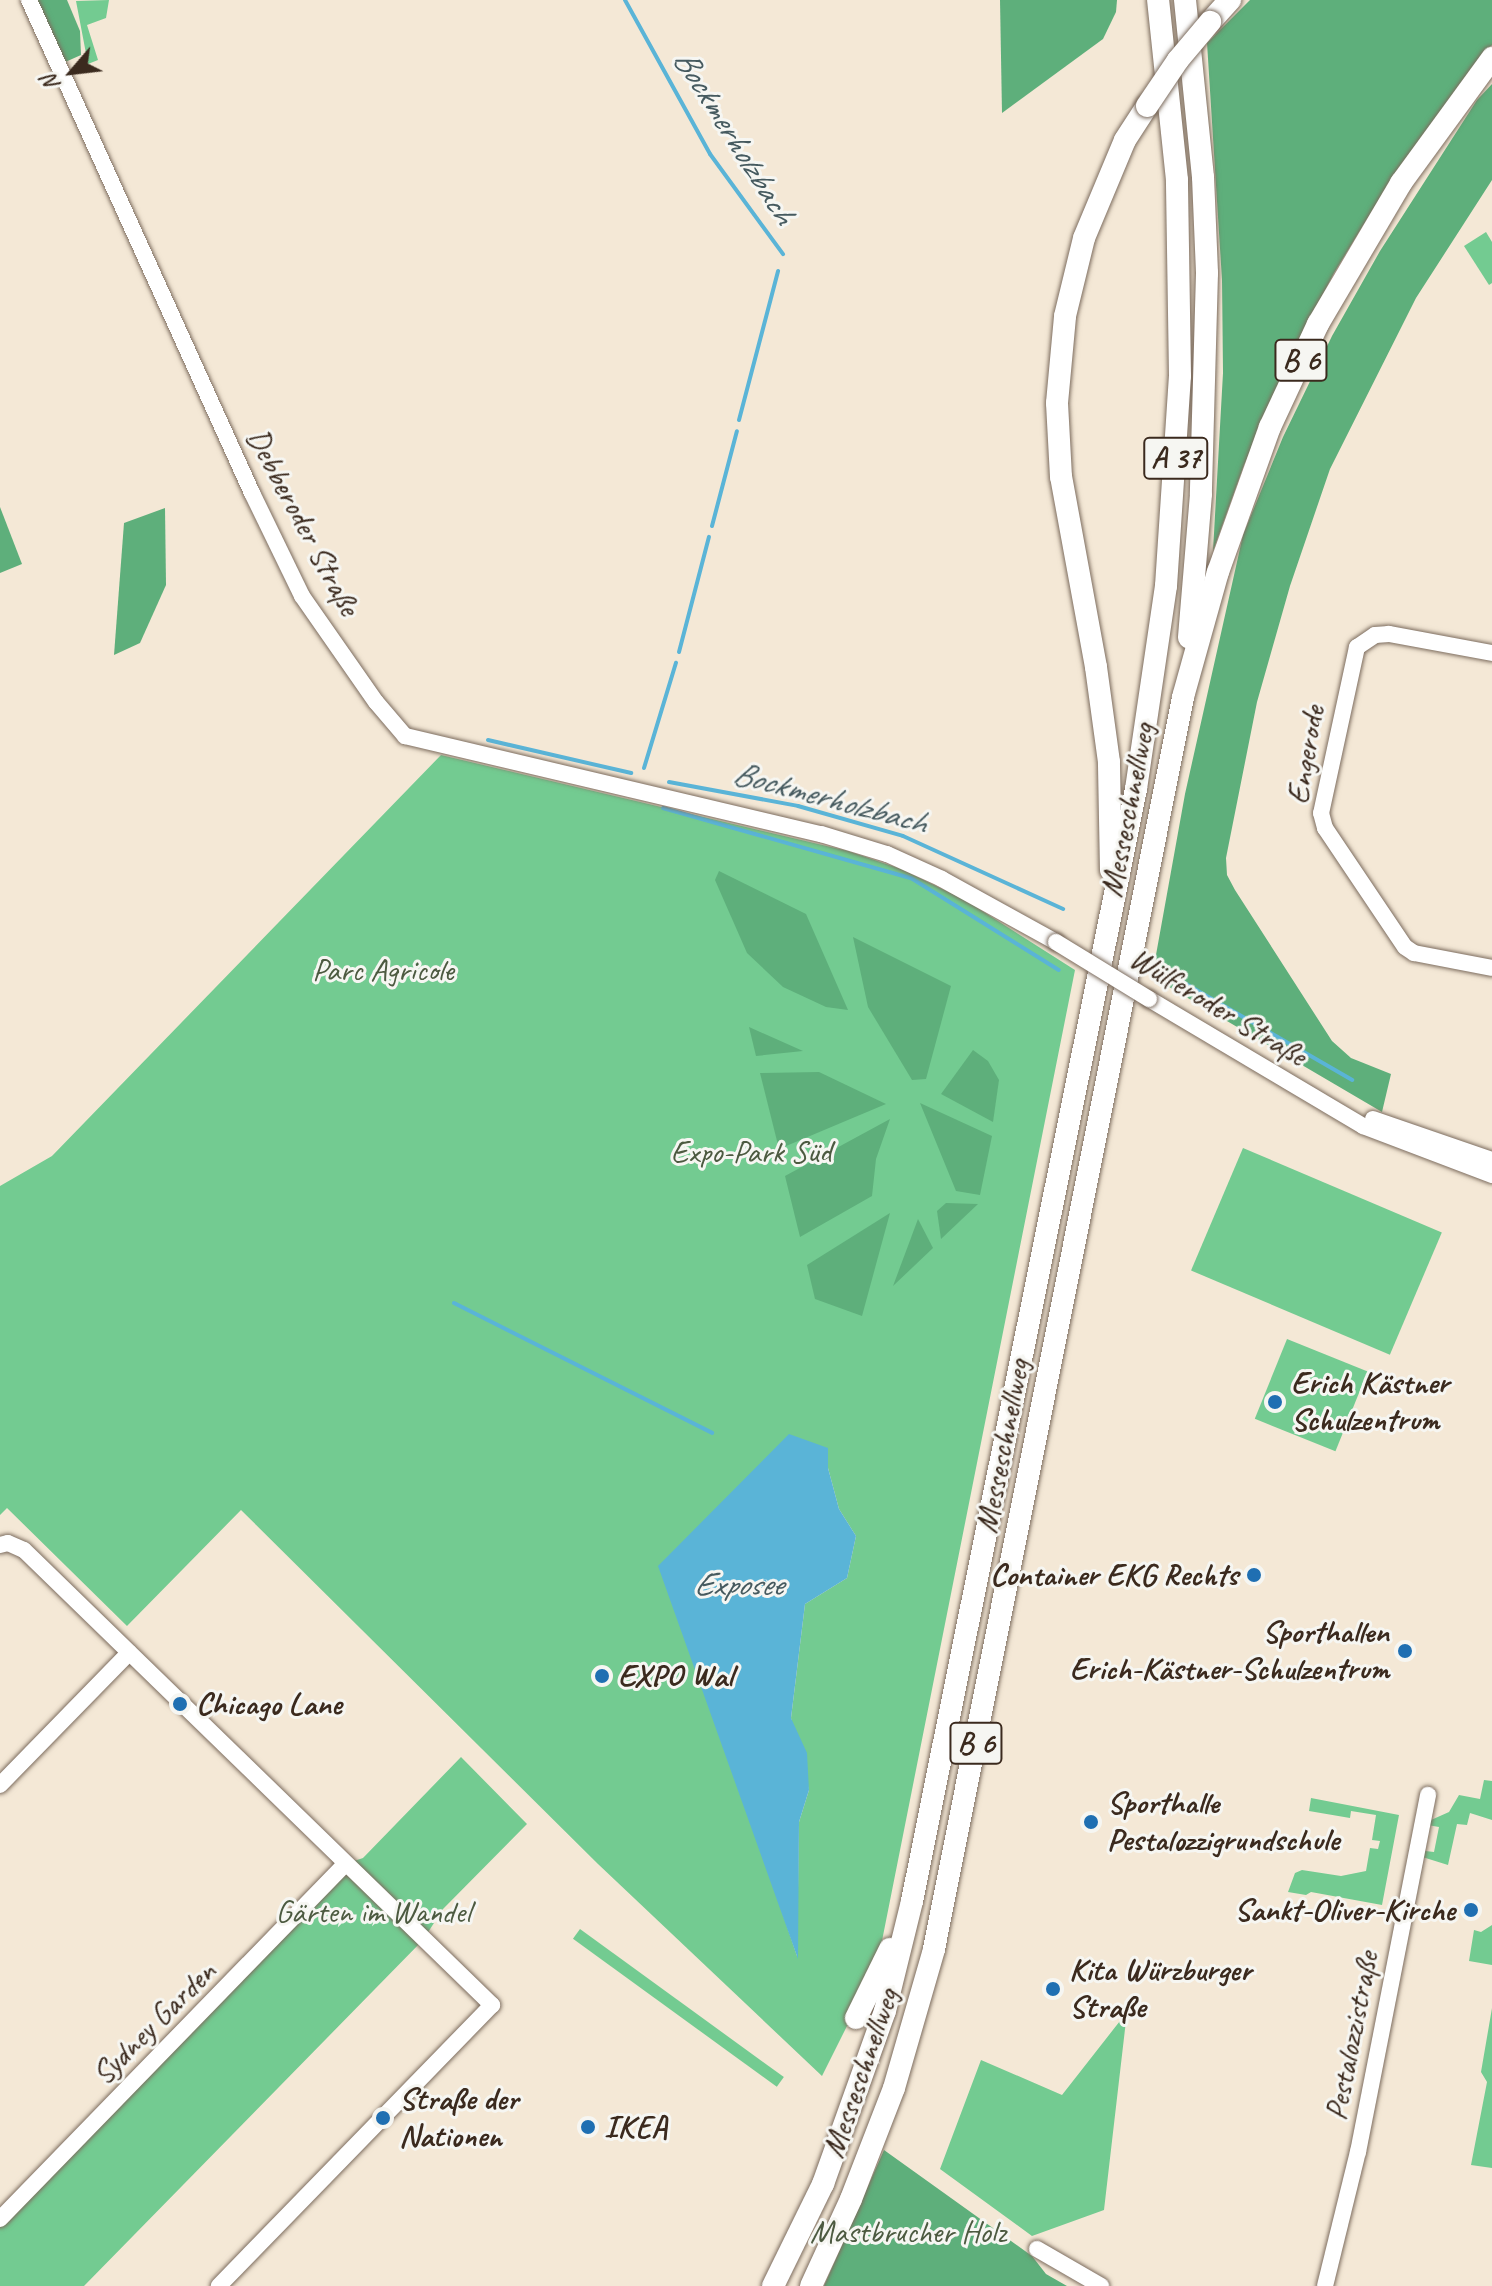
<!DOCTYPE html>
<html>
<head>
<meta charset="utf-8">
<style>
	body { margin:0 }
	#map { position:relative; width:1492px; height:2286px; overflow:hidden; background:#f4e8d6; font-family:Caveat,sans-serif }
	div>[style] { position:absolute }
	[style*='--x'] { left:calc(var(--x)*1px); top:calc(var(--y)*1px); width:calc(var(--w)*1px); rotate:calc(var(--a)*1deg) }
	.green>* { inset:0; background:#73cb91; transform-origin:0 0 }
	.forest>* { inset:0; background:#5eaf7b }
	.water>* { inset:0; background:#5ab4d7 }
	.stream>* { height:4px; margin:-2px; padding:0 2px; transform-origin:2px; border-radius:2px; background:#5ab4d7 }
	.roads { filter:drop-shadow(0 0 2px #7c6c5e) drop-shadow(0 0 2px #7c6c5e) }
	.minor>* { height:16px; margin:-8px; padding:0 8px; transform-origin:8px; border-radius:8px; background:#fff }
	.highway>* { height:22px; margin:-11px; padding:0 11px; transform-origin:11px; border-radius:11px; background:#fff }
	.bridges { filter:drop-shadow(0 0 2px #7c6c5e) drop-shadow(0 0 2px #7c6c5e) }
	.minor-bridge>* { height:16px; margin:-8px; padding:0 8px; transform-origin:8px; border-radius:8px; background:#fff }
	.highway-bridge>* { height:22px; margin:-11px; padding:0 11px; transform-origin:11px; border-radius:11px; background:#fff }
	.dots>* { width:22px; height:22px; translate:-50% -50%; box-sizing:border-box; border:4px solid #f6f6f2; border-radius:50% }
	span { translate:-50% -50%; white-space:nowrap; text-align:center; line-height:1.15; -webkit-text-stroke:6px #f6f6f2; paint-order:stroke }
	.shield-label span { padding:2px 6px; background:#f6f6f2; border:2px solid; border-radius:6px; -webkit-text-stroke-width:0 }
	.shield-label { font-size:30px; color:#3b2a1e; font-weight:700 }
	.street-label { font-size:32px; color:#3b2a1e }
	.park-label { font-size:32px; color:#4c5a40 }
	.poi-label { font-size:32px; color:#3b2a1e; font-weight:700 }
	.left { translate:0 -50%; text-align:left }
	.right { translate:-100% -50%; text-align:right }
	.water-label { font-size:34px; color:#465a5f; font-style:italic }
	.north { position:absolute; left:32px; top:32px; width:80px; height:80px; -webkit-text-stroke:6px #f6f6f2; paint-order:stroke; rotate:242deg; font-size:22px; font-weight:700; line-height:32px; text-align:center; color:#3b2a1e }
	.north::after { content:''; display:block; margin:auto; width:28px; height:36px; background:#3b2a1e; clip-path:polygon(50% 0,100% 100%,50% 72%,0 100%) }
</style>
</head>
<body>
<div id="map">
	<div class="green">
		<div style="clip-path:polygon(109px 0,106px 18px,87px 25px,98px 60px,88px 64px,76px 1px)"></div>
		<div style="clip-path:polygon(1486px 232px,1492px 242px,1492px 283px,1489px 285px,1464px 246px)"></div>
		<div style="clip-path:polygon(evenodd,441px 755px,848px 851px,901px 869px,965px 900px,1075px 970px,877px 1966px,822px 2076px,598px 1864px,241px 1510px,127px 1626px,7px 1508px,0 1515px,0 1186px,52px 1156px,441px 755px,828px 1448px,828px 1468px,839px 1509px,856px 1536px,847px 1578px,805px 1604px,791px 1718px,809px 1790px,799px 1822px,797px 1956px,756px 1835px,828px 1448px)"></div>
		<div style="left:1243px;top:1148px;width:216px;height:133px;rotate:23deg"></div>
		<div style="left:1287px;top:1339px;width:87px;height:86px;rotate:22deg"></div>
		<div style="clip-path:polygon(461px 1757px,527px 1824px,443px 1909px,423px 1940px,84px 2286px,0 2286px,0 2219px,345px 1864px,363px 1858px)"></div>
		<div style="clip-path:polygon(1484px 1780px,1492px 1781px,1492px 1820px,1470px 1813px,1467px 1825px,1457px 1824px,1448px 1865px,1416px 1855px,1417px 1850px,1434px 1852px,1439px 1827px,1422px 1824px,1449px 1812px,1459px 1795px,1480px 1799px)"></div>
		<div style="clip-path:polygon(1311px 1798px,1399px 1815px,1382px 1905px,1311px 1892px,1306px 1895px,1288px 1892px,1295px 1873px,1302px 1870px,1341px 1876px,1366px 1871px,1370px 1848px,1378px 1849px,1380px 1841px,1372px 1840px,1376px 1815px,1351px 1811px,1350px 1818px,1309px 1811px)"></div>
		<div style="clip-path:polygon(1492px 1925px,1492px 1965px,1469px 1961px,1474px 1930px,1481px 1932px)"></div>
		<div style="left:580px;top:1929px;width:252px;height:12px;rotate:36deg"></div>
		<div style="clip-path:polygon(1492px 2008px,1492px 2168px,1471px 2165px,1487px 2082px,1481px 2072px)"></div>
		<div style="clip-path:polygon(1127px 2012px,1104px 2210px,1032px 2236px,940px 2169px,981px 2060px,1062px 2095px)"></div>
	</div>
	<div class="forest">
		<div style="clip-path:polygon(35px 0,67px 0,80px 31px,81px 55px,63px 63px)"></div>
		<div style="clip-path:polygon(1000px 0,1117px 0,1116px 12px,1103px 39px,1002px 113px)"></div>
		<div style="clip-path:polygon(1250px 0,1492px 0,1492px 45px,1384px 191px,1334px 273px,1301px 336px,1244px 465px,1213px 551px,1223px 373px,1222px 280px,1207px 43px)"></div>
		<div style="clip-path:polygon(1492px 84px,1492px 180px,1416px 298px,1330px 469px,1290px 586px,1257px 702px,1226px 858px,1227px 875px,1235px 890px,1332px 1041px,1351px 1058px,1391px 1074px,1382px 1112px,1152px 977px,1185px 794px,1243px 535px,1283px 437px,1332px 336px,1380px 251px,1477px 100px)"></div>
		<div style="clip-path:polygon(0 507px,22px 564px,0 573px)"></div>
		<div style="clip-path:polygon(165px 508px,166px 585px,140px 643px,114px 655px,124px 523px)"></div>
		<div style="clip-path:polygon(719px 871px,806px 914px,848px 1010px,826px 1007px,783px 987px,747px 953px,715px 880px)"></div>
		<div style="clip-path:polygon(853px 937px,951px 986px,926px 1079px,912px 1080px,868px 1007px)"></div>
		<div style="clip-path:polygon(749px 1027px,803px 1051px,756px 1056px)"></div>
		<div style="clip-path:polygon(973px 1050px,988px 1061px,999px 1080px,993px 1122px,941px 1094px)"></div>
		<div style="clip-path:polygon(819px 1072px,886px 1104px,779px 1149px,760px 1073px)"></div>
		<div style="clip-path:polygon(920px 1103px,992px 1136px,980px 1195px,956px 1191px)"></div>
		<div style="clip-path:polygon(890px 1119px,876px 1159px,872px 1196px,800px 1237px,785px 1176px)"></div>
		<div style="clip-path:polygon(946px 1203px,978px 1204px,941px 1239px,937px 1211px)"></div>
		<div style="clip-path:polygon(890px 1213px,862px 1316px,815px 1299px,807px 1265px)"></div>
		<div style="clip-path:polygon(918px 1219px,933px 1248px,893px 1286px)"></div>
		<div style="clip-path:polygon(884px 2150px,1032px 2256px,1046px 2274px,1067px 2286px,824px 2286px)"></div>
	</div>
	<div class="water">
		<div style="clip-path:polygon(789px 1434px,828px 1448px,828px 1468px,839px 1509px,856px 1536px,847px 1578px,805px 1604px,791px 1718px,807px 1753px,809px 1790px,799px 1822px,798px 1959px,658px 1566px)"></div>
	</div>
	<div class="stream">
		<div style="--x:625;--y:0;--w:176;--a:61.1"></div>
		<div style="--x:710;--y:154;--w:124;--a:53.9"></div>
		<div style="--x:739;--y:420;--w:154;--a:-75.3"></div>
		<div style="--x:712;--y:526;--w:98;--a:-75.3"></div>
		<div style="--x:679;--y:652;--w:119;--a:-75.4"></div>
		<div style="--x:488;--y:740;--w:147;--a:13"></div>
		<div style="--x:644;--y:768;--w:110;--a:-73.1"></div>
		<div style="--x:669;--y:782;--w:131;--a:10.5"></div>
		<div style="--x:798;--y:806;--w:109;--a:15.9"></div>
		<div style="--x:903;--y:836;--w:176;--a:24.5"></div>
		<div style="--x:663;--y:808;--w:258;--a:15.8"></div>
		<div style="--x:911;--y:878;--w:174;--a:31.9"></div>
		<div style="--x:1160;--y:969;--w:222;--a:30"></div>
		<div style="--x:454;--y:1303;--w:289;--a:26.7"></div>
	</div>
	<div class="roads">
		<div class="minor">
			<div style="--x:29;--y:0;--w:541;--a:65.66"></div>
			<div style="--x:252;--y:493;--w:114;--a:64.1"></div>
			<div style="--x:302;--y:596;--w:129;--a:55.1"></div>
			<div style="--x:376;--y:702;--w:45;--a:49.5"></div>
			<div style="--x:405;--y:736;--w:427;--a:13.3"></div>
			<div style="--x:821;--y:834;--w:69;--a:16.9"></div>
			<div style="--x:887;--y:854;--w:60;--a:24.4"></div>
			<div style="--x:942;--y:879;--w:130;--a:28.9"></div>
			<div style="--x:1492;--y:653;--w:105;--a:-169.5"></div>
			<div style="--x:1389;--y:634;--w:14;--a:176"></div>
			<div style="--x:1375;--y:635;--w:22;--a:146"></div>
			<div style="--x:1357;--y:647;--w:170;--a:102.2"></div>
			<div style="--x:1321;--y:813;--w:16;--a:75"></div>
			<div style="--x:1325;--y:828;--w:143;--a:56.1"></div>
			<div style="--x:1405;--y:947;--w:11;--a:34"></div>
			<div style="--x:1414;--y:953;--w:79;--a:10.9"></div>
			<div style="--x:1149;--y:999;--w:249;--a:30.7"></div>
			<div style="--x:1363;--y:1126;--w:138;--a:20.8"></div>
			<div style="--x:1373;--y:1119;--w:126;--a:19"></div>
			<div style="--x:0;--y:1545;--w:8;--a:-14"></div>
			<div style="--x:8;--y:1543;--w:17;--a:24"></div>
			<div style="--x:24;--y:1550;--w:653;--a:44.19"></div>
			<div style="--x:492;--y:2005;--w:392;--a:134.2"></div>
			<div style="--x:0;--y:1785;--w:185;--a:-45.7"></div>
			<div style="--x:0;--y:2219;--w:495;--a:-45.8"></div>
			<div style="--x:1037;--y:2249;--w:74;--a:30"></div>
			<div style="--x:1325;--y:2286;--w:138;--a:-76.2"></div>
			<div style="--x:1358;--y:2152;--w:364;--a:-78.9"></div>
		</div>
		<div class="highway">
			<div style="--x:1185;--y:0;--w:178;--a:84.2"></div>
			<div style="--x:1203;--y:177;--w:96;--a:87.6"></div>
			<div style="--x:1207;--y:273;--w:221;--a:91.6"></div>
			<div style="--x:1201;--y:494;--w:144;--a:94.8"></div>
			<div style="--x:1210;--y:22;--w:30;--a:-48"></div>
			<div style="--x:1111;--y:870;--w:108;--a:-91.1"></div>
			<div style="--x:1109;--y:762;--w:96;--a:-97.8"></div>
			<div style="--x:1096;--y:667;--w:193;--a:-100.4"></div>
			<div style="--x:1061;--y:477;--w:74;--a:-93.1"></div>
			<div style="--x:1057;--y:403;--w:87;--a:-84.7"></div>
			<div style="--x:1065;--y:316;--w:80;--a:-76.3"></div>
			<div style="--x:1084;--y:238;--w:106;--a:-67.3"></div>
			<div style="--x:1125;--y:140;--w:40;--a:-57.1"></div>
			<div style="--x:856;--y:2018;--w:77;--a:-63.8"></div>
			<div style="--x:773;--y:2286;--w:114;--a:-63.9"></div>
			<div style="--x:823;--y:2184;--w:184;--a:-70.3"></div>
			<div style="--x:885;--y:2011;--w:113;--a:-76.2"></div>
			<div style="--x:912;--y:1901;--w:1134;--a:-78.61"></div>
			<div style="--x:1136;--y:789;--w:205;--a:-81.6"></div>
			<div style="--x:1166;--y:586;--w:210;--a:-86.2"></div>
			<div style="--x:1180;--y:376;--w:196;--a:-90.9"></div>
			<div style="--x:1177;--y:180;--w:181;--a:-96"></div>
			<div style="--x:811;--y:2286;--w:96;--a:-65.3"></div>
			<div style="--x:851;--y:2199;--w:119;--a:-68.8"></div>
			<div style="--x:894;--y:2088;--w:145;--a:-73.9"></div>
			<div style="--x:934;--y:1949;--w:1277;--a:-78.75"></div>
			<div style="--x:1183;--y:697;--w:130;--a:-74.4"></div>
			<div style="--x:1218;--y:572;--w:154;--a:-70.3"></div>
			<div style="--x:1270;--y:427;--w:114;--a:-65"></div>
			<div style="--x:1318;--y:324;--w:164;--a:-59.5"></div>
			<div style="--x:1401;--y:183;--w:155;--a:-53.9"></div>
		</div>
	</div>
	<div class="bridges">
		<div class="minor-bridge">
			<div style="--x:1056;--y:942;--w:109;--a:31.5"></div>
		</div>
		<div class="highway-bridge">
			<div style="--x:1147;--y:106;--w:55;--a:-56"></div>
			<div style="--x:1178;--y:60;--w:50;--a:-49.9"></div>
		</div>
	</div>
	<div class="dots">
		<div style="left:1275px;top:1402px;background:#1f6fb2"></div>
		<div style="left:1254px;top:1575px;background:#1f6fb2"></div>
		<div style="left:1405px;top:1651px;background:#1f6fb2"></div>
		<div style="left:602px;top:1676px;background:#1f6fb2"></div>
		<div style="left:180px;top:1704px;background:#1f6fb2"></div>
		<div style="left:1091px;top:1822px;background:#1f6fb2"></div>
		<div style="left:1471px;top:1910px;background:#1f6fb2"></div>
		<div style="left:1053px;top:1989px;background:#1f6fb2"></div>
		<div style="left:383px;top:2118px;background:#1f6fb2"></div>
		<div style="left:588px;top:2127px;background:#1f6fb2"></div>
	</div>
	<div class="shield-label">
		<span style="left:1301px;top:360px">B 6</span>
		<span style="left:1176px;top:458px">A 37</span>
		<span style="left:976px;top:1743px">B 6</span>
	</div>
	<div class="street-label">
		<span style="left:303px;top:522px;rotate:62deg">Debberoder Straße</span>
		<span style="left:1306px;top:755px;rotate:-80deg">Engerode</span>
		<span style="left:1128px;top:810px;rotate:-79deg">Messeschnellweg</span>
		<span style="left:1218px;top:1007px;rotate:31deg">Wülferoder Straße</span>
		<span style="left:1003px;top:1446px;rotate:-79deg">Messeschnellweg</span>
		<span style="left:154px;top:2023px;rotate:-45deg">Sydney Garden</span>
		<span style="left:1352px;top:2036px;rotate:-79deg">Pestalozzistraße</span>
		<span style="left:861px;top:2073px;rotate:-71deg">Messeschnellweg</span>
	</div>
	<div class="park-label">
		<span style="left:383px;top:970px">Parc Agricole</span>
		<span style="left:751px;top:1152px">Expo-Park Süd</span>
		<span style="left:373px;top:1912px">Gärten im Wandel</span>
		<span style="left:908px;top:2232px">Mastbrucher Holz</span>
	</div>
	<div class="poi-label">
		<span class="left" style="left:1291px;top:1402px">Erich Kästner<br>Schulzentrum</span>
		<span class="right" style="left:1238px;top:1575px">Container EKG Rechts</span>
		<span class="right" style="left:1389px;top:1651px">Sporthallen<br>Erich-Kästner-Schulzentrum</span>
		<span class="left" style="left:618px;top:1676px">EXPO Wal</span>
		<span class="left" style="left:196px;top:1704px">Chicago Lane</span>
		<span class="left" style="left:1107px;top:1822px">Sporthalle<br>Pestalozzigrundschule</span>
		<span class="right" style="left:1455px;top:1910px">Sankt-Oliver-Kirche</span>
		<span class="left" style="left:1069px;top:1989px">Kita Würzburger<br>Straße</span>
		<span class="left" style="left:399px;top:2118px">Straße der<br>Nationen</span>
		<span class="left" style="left:604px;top:2127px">IKEA</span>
	</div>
	<div class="water-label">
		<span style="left:735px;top:136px;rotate:58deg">Bockmerholzbach</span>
		<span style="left:830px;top:797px;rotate:15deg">Bockmerholzbach</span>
		<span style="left:738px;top:1584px">Exposee</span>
	</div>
	<div class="north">N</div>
</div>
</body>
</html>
